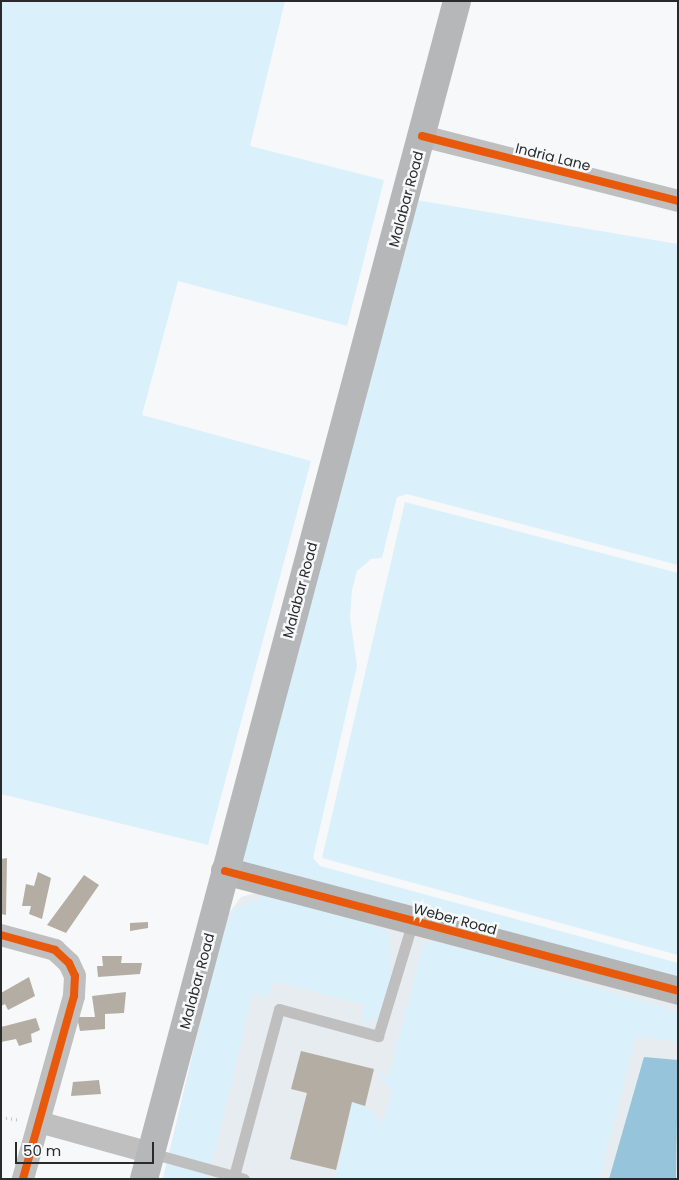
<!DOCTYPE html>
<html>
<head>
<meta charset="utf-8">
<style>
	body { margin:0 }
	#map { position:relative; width:679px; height:1180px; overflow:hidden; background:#f7f8f9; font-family:Poppins,sans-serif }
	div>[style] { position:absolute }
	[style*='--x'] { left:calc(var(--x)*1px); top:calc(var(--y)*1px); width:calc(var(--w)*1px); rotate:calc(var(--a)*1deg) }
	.built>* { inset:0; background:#e6ecf0 }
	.green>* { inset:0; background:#daf0fb }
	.water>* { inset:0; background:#96c4da }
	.building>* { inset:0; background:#b3ada3 }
	.path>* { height:3px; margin-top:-1.5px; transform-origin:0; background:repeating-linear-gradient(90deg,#c0c1c1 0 1px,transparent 0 5px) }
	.lane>* { height:11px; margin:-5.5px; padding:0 5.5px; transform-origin:5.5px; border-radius:5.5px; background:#bfbfbf }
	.street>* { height:22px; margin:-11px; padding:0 11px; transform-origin:11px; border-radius:11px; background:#bfbfbf }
	.secondary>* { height:28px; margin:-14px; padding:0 14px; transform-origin:14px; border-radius:14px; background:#b4b4b4 }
	.primary>* { height:28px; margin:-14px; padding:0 14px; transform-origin:14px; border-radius:14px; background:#b6b7b8 }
	.cycleway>* { height:8px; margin:-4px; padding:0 4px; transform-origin:4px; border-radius:4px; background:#e8590c }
	span { translate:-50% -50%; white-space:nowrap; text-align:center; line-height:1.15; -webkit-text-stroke:5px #f6f9fa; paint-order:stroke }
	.street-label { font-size:14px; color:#292a2b }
	.frame { position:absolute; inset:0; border:2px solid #292a2b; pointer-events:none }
	.scale { position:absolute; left:15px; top:1142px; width:139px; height:22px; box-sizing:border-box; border:2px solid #292a2b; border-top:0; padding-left:6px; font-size:15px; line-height:18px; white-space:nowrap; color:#292a2b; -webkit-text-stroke:4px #f6f9fa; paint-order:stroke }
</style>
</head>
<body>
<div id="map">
	<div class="built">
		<div style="clip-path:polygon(259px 892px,678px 1002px,678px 1179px,163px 1179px,224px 920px,241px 897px)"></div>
	</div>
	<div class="green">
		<div style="clip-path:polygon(1px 1px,285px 1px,250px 146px,384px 180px,347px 326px,178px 281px,142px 415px,311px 461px,208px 845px,1px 794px)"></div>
		<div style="clip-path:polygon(416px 200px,678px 244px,678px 565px,407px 494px,397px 497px,382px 558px,371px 559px,357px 571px,352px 590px,350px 618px,357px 666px,313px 858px,320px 866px,678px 963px,678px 981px,238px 865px)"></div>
		<div style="clip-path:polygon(405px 502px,678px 573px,678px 955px,322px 858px)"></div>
		<div style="clip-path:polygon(266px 896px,361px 920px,390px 933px,391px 979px,377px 1019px,361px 1022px,365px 1005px,274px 981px,269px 997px,253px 993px,208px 1178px,211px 1179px,163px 1179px,222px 936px,234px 909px)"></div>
		<div style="clip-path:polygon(436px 940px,678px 1012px,678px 1042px,636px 1036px,599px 1179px,336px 1179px,352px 1102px,365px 1106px,383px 1123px,392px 1091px,374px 1069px,388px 1078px,423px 945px)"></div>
	</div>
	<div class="water">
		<div style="clip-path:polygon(644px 1057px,678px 1060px,676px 1179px,609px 1179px)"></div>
	</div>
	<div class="building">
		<div style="clip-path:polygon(7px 858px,6px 915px,1px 914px,1px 859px)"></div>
		<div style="clip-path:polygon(38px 872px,51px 878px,42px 919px,29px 914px,31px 906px,22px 906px,26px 884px,34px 886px)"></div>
		<div style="clip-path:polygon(84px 875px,99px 885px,66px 933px,47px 925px)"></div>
		<div style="clip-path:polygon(148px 922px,148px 928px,130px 931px,130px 923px)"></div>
		<div style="clip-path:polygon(102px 956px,122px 956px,121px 963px,142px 963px,140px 974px,98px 977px,97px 966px,103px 966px)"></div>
		<div style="clip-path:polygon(29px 977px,35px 996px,8px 1010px,5px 1004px,1px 1006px,1px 993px)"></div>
		<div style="clip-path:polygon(126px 992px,124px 1013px,105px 1014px,105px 1029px,80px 1031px,77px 1017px,95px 1017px,92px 996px)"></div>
		<div style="clip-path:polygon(36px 1018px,40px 1030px,31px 1034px,32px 1042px,19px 1046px,16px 1039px,1px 1042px,1px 1027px)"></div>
		<div style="clip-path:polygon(301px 1051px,374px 1069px,365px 1106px,352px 1102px,336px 1170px,290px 1159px,307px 1093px,291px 1089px)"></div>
		<div style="clip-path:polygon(99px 1080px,101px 1094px,71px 1096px,73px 1082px)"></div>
	</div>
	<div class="path">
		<div style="--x:1;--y:1117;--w:18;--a:9"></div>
	</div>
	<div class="lane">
		<div style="--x:151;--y:1153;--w:86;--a:15.5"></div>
		<div style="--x:244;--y:1179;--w:10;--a:-163"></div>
		<div style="--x:234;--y:1176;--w:173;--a:-74.9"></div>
		<div style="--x:279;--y:1009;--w:103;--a:15.3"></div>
		<div style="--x:378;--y:1036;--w:120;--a:-73.1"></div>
	</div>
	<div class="street">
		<div style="--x:422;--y:136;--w:264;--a:14.2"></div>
		<div style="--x:1;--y:935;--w:56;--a:15.5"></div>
		<div style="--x:55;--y:950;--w:19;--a:43"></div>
		<div style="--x:69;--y:963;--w:14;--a:65"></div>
		<div style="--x:75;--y:976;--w:20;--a:93"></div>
		<div style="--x:74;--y:996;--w:190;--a:105.6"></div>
		<div style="--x:39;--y:1122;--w:116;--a:15.5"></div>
	</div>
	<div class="secondary">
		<div style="--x:225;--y:871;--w:469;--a:14.8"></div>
	</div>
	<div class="primary">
		<div style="--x:144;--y:1179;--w:1219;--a:-75.12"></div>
	</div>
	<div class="cycleway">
		<div style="--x:422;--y:136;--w:264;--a:14.2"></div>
		<div style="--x:225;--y:871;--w:469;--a:14.8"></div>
		<div style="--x:1;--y:935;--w:56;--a:15.5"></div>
		<div style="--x:55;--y:950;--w:19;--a:43"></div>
		<div style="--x:69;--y:963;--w:14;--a:65"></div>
		<div style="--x:75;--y:976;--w:20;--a:93"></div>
		<div style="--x:74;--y:996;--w:190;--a:105.6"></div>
	</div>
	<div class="street-label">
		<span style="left:553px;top:157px;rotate:14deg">Indria Lane</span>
		<span style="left:406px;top:199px;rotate:-75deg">Malabar Road</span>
		<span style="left:300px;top:590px;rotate:-75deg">Malabar Road</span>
		<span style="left:455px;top:919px;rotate:15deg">Weber Road</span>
		<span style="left:197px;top:981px;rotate:-75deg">Malabar Road</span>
	</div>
	<div class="frame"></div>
	<div class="scale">50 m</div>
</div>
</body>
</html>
